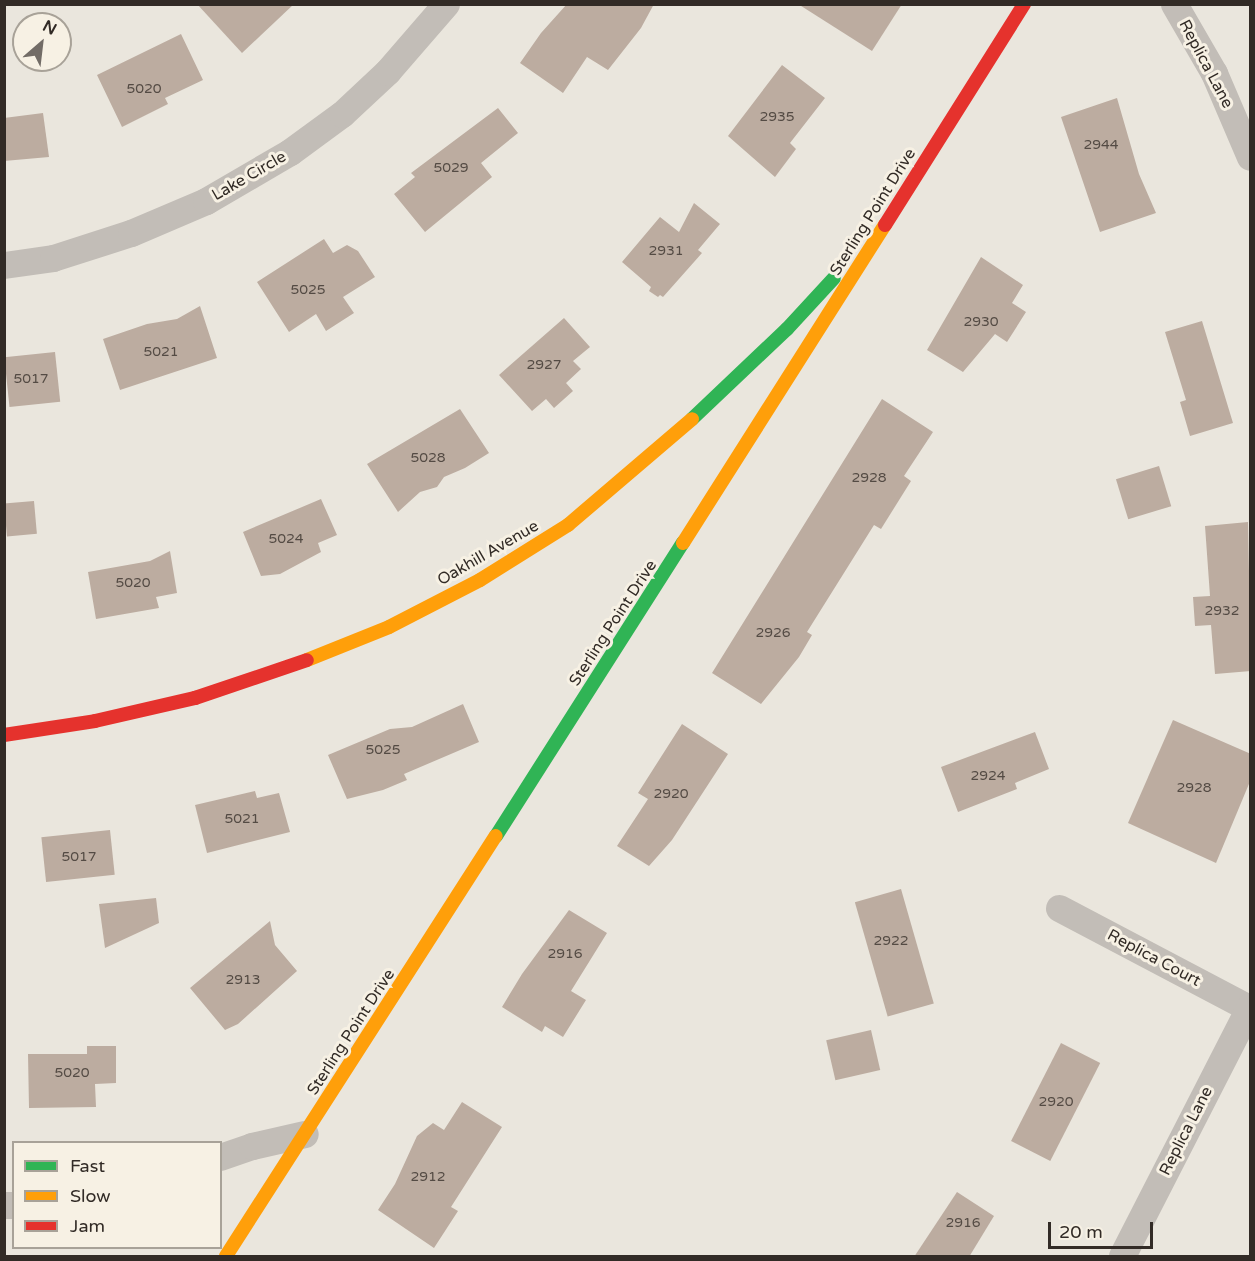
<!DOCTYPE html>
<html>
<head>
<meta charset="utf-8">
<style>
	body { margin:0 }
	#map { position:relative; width:1255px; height:1261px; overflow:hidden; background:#eae6dd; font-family:"Varela Round",sans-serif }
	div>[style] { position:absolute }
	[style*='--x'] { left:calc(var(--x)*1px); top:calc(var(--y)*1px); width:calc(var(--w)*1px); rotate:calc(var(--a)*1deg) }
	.building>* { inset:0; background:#bcaca0; transform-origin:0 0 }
	.street>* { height:27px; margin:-13.5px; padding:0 13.5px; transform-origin:13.5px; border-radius:13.5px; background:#c2bdb7 }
	.fast>* { height:14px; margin:-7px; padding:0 7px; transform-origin:7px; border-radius:7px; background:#30b455 }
	.slow>* { height:14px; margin:-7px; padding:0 7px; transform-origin:7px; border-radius:7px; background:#ff9f0a }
	.jam>* { height:14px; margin:-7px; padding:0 7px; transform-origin:7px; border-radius:7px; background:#e5322d }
	span { translate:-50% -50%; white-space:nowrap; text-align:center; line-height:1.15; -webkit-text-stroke:6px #f7f1e4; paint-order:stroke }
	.number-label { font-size:14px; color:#544b44 }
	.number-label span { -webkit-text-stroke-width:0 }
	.street-label { font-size:16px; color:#322b26 }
	.frame { position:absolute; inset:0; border:6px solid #322b26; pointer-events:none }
	.legend { position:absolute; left:12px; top:1141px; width:210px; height:108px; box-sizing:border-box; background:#f7f1e4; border:2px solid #a8a298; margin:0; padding:8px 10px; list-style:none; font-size:18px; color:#322b26 }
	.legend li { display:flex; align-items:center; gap:12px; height:30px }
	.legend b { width:30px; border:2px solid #a8a298 }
	.north { position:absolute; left:12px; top:12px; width:60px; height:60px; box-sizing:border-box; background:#f7f1e4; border:2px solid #a8a298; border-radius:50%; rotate:28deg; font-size:16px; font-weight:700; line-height:24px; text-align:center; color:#322b26 }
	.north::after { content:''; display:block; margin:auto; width:21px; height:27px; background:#726c66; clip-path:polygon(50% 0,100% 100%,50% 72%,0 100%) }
	.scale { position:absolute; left:1048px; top:1222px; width:105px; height:27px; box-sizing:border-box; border:3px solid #322b26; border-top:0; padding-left:8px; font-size:18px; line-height:21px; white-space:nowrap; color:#322b26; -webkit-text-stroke:4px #f7f1e4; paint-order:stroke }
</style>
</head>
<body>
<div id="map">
	<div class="building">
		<div style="clip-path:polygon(197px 4px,294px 4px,242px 53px)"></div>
		<div style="clip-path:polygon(567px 4px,654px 4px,641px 28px,608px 70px,587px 57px,563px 93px,520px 63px,541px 33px)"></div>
		<div style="clip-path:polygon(798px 4px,902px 4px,872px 51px)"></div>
		<div style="clip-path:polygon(181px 34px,203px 80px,165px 98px,168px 104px,122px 127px,97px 75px)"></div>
		<div style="clip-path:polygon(782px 65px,825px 98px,790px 143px,796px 149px,775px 177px,728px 136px)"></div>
		<div style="clip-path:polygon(1117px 98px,1139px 174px,1156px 213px,1100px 232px,1061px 117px)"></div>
		<div style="clip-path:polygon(498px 108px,518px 133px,481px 163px,492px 177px,425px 232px,394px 194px,415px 177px,411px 173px)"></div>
		<div style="clip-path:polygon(43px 113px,49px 157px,4px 161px,4px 118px)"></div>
		<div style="clip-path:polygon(694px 203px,720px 224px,698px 250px,702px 253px,663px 297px,660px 295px,658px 297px,649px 291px,651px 287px,622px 262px,660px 217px,679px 232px)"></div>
		<div style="clip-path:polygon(324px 239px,333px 253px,347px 245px,358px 251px,375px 277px,343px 297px,354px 313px,326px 331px,316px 314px,289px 332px,257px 282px)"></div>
		<div style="clip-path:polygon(981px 257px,1023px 285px,1012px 303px,1026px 312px,1007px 342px,995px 334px,963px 372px,927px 350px)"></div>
		<div style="clip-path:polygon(200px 306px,217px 358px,120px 390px,103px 339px,147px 324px,177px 319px)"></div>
		<div style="clip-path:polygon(564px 318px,590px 347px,573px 361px,581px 369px,566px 383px,573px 391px,554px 408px,546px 399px,532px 411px,499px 375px)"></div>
		<div style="clip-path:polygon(1202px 321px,1233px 423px,1190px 436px,1180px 402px,1186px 400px,1165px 332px)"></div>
		<div style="left:55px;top:352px;width:50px;height:51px;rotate:84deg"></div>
		<div style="clip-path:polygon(882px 399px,933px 432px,904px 476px,911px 481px,881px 529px,874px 525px,807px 632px,812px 635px,799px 657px,761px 704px,712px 673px)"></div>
		<div style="clip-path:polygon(460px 409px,489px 453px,465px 468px,444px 477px,437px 487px,420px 492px,398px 512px,367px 464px)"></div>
		<div style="left:1159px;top:466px;width:42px;height:45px;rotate:73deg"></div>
		<div style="clip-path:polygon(321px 499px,337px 535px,318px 543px,321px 552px,280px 574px,261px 576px,243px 532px)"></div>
		<div style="left:34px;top:501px;width:33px;height:30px;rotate:85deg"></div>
		<div style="clip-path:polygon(1248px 522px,1251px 671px,1215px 674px,1211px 625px,1195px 626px,1193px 597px,1210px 596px,1205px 526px)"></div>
		<div style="clip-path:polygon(170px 551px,177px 593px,156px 597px,159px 608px,96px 619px,88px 572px,150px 561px)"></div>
		<div style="clip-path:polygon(463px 704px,479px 742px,404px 774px,407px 780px,383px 790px,347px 799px,328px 755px,390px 729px,412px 727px)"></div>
		<div style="clip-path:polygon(1173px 720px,1251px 754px,1251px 779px,1216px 863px,1128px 823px)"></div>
		<div style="clip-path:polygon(682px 724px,728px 754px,672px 840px,649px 866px,617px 846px,648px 799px,638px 793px)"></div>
		<div style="clip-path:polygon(1035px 732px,1049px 769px,1015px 783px,1017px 789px,958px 812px,941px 767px)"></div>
		<div style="clip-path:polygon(255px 791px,257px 798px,279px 793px,290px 832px,207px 853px,195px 805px)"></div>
		<div style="left:110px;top:830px;width:45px;height:69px;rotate:84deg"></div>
		<div style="left:901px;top:889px;width:119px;height:48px;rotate:74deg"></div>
		<div style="clip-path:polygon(156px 898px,159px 923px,105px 948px,99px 904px)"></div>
		<div style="clip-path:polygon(569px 910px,607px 933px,571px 991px,586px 1000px,563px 1037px,545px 1026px,542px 1032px,502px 1007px,522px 974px)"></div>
		<div style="clip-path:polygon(270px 921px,275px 945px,297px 971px,238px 1024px,225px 1030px,190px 988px)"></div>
		<div style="left:871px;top:1030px;width:41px;height:46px;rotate:77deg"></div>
		<div style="left:1061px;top:1043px;width:44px;height:110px;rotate:27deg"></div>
		<div style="clip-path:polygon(87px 1046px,116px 1046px,116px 1083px,95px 1084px,96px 1107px,29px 1108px,28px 1054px,87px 1054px)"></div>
		<div style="clip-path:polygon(462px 1102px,502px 1127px,451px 1207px,458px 1211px,434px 1248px,378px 1210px,395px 1184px,417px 1136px,433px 1123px,444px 1130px)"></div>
		<div style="clip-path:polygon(957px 1192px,994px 1216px,969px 1257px,914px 1257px)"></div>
	</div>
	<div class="street">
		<div style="--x:1174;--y:4;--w:80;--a:59.9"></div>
		<div style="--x:1214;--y:73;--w:91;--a:66.8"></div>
		<div style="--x:4;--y:265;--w:49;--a:-8.1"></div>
		<div style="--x:53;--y:258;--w:82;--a:-17.8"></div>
		<div style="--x:131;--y:233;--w:82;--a:-23.1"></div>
		<div style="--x:206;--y:201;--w:97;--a:-30.3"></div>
		<div style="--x:290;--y:152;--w:64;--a:-36.2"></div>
		<div style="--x:342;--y:114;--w:62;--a:-43"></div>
		<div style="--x:387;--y:72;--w:90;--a:-49.1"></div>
		<div style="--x:1059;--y:908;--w:215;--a:27.8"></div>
		<div style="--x:220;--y:1157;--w:34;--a:-19"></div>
		<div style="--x:252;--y:1146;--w:54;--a:-12.8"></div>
		<div style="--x:4;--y:1205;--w:10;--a:0"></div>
		<div style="--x:1122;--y:1256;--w:281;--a:-62.9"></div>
	</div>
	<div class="fast">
		<div style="--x:692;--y:419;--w:131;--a:-43.5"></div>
		<div style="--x:787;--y:329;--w:69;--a:-47.3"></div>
		<div style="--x:496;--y:836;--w:348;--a:-57.5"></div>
	</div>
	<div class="slow">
		<div style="--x:683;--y:543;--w:377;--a:-57.6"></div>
		<div style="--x:307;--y:660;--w:88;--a:-21.9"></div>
		<div style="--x:389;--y:627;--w:102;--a:-27.3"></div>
		<div style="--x:480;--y:580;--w:104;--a:-32"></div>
		<div style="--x:568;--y:525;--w:163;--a:-40.5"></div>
		<div style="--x:226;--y:1256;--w:499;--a:-57.3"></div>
	</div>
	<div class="jam">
		<div style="--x:885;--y:225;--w:261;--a:-57.8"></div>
		<div style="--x:4;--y:735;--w:92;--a:-8.7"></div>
		<div style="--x:95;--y:721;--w:103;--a:-13"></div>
		<div style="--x:195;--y:698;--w:118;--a:-18.7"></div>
	</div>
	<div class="number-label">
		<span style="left:144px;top:89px">5020</span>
		<span style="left:777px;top:117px">2935</span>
		<span style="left:1101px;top:145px">2944</span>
		<span style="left:451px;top:168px">5029</span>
		<span style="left:666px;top:251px">2931</span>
		<span style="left:308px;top:290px">5025</span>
		<span style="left:981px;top:322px">2930</span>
		<span style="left:161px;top:352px">5021</span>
		<span style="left:544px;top:365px">2927</span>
		<span style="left:31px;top:379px">5017</span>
		<span style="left:428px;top:458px">5028</span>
		<span style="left:869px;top:478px">2928</span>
		<span style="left:286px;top:539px">5024</span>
		<span style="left:133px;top:583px">5020</span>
		<span style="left:1222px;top:611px">2932</span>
		<span style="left:773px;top:633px">2926</span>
		<span style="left:383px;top:750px">5025</span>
		<span style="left:988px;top:776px">2924</span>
		<span style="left:1194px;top:788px">2928</span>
		<span style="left:671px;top:794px">2920</span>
		<span style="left:242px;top:819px">5021</span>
		<span style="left:79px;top:857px">5017</span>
		<span style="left:891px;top:941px">2922</span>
		<span style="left:565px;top:954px">2916</span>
		<span style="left:243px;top:980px">2913</span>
		<span style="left:72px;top:1073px">5020</span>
		<span style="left:1056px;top:1102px">2920</span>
		<span style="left:428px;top:1177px">2912</span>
		<span style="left:963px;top:1223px">2916</span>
	</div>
	<div class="street-label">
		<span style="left:1206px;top:64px;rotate:62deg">Replica Lane</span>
		<span style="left:249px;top:176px;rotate:-30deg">Lake Circle</span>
		<span style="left:873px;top:212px;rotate:-58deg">Sterling Point Drive</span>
		<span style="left:488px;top:553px;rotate:-30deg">Oakhill Avenue</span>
		<span style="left:613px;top:623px;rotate:-57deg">Sterling Point Drive</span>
		<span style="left:1154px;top:958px;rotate:28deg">Replica Court</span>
		<span style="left:351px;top:1032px;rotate:-57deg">Sterling Point Drive</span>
		<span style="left:1186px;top:1131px;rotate:-63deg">Replica Lane</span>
	</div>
	<div class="frame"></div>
	<ul class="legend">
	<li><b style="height:8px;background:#30b455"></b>Fast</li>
	<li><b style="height:8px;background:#ff9f0a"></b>Slow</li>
	<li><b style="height:8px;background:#e5322d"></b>Jam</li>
	</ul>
	<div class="north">N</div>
	<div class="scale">20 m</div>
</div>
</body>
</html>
